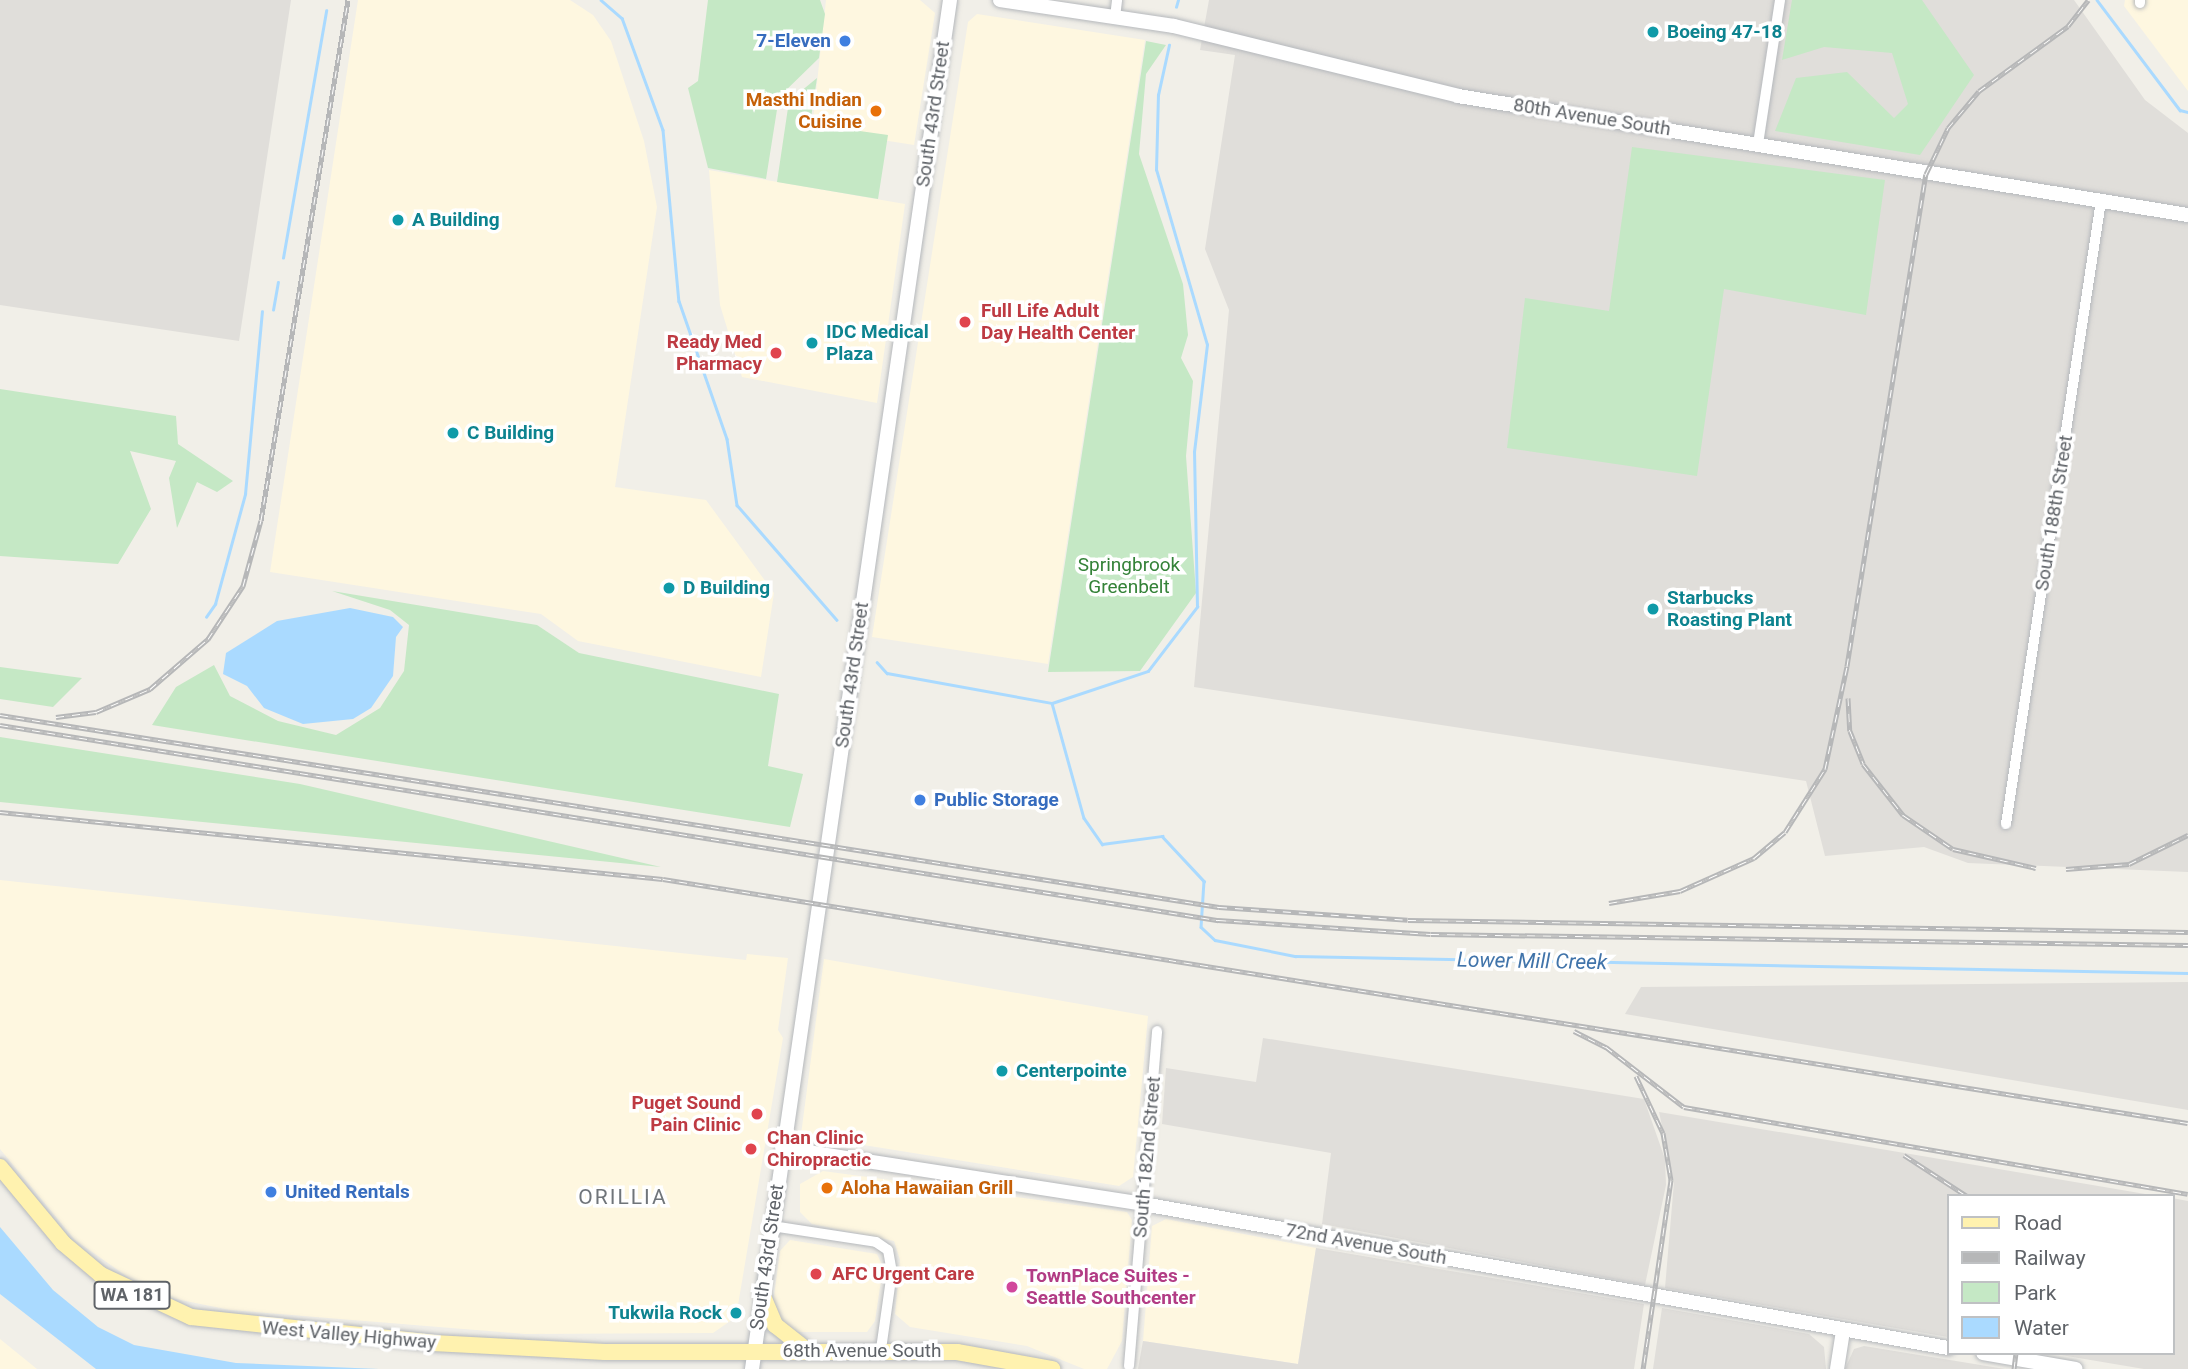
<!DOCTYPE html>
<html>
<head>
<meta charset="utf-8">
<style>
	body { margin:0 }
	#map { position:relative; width:2188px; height:1369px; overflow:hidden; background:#f1efe8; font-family:Roboto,sans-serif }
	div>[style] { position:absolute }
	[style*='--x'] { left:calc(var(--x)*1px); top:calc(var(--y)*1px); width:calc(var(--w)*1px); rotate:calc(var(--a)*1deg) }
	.commercial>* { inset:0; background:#fef7e0 }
	.industrial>* { inset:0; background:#e0deda }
	.green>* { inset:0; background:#c5e8c5 }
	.water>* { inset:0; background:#aadaff }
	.stream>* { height:2.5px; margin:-1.25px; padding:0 1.25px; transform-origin:1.25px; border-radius:1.25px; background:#aadaff }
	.roads { filter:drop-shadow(0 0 2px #b5b8bc) drop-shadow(0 0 2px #b5b8bc) }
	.street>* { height:10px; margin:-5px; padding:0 5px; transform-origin:5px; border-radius:5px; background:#fff }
	.secondary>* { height:14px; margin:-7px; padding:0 7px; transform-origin:7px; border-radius:7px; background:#fff }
	.primary>* { height:16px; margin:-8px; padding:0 8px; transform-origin:8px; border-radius:8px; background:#fff2af }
	.rail>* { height:5px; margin-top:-2.5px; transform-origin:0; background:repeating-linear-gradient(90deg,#fff 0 8px,#b6b7b8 0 16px); box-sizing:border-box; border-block:2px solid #b6b7b8 }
	.dots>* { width:19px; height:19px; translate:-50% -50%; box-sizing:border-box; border:4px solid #fff; border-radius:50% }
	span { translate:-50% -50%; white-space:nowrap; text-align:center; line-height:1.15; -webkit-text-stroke:7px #fff; paint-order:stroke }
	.shield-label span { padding:2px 5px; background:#fff; border:2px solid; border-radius:5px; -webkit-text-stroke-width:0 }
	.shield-label { font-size:18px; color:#5f6368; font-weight:700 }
	.culture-label { font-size:19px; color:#0d838f; font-weight:700 }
	.left { translate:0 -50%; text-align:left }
	.right { translate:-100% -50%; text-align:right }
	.shop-label { font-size:19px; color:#366cbe; font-weight:700 }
	.food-label { font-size:19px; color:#c56008; font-weight:700 }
	.street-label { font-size:19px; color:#5f6368 }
	.health-label { font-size:19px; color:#be3a42; font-weight:700 }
	.park-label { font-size:19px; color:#348238 }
	.hotel-label { font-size:19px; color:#b23c85; font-weight:700 }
	.water-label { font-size:21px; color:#4174aa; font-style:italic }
	.neighbourhood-label { font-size:21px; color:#70757a; letter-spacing:2px }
	.legend { position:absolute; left:1947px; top:1194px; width:228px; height:161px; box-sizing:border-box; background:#fff; border:2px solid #bfc1c3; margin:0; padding:9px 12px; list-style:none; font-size:21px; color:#5f6368 }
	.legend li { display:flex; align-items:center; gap:14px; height:35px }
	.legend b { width:35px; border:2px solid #bfc1c3 }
</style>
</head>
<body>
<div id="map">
	<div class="commercial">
		<div style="clip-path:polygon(358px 0,570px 0,593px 15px,611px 41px,644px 141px,657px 207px,615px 487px,706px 500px,774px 593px,761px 677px,578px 641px,541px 614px,270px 572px)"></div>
		<div style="clip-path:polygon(826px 0,920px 0,935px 13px,914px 145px,812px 129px)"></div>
		<div style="clip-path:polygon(2125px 0,2188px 0,2188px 91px,2124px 6px)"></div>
		<div style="clip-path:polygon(977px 14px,1145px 40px,1048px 664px,872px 637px,968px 22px)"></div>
		<div style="clip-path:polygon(709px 170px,905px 204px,877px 403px,742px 377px,720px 305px)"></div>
		<div style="clip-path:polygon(0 880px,746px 960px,747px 954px,788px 958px,778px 1030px,783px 1038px,736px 1317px,713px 1333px,525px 1334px,230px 1310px,171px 1298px,135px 1282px,75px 1240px,0 1149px)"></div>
		<div style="clip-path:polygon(824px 959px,1148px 1016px,1133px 1177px,1119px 1186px,801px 1135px)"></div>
		<div style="clip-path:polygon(823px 1171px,1127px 1212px,1132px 1220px,1122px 1341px,1107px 1369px,1084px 1369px,1027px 1346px,910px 1327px,895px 1314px,900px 1260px,894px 1241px,812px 1224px,800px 1212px,800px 1184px)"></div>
		<div style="clip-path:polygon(1166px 1219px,1316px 1248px,1298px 1364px,1143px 1341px,1152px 1226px)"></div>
		<div style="clip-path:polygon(790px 1240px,877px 1254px,883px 1267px,875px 1321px,867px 1332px,793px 1332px,780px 1324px,773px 1303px,780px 1251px)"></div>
		<div style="clip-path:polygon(0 1339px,37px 1369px,0 1369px)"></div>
	</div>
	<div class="industrial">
		<div style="clip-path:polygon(0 0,291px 0,239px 341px,0 305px)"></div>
		<div style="clip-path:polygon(1209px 0,2074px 0,2145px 100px,2188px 133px,2188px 872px,1968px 863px,1924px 847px,1825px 856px,1806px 781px,1194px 687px,1229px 310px,1205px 249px,1235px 55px,1200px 50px)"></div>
		<div style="clip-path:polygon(2188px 982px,2188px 1110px,1625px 1014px,1641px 987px)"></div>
		<div style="clip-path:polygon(1263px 1038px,1644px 1099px,1665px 1159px,1666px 1185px,1645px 1285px,1322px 1224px,1331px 1153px,1162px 1124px,1166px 1068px,1256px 1082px)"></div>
		<div style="clip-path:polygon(1659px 1112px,1869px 1147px,2157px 1196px,1948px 1196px,1948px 1337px,1843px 1319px,1665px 1288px,1674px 1182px)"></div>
		<div style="clip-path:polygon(2172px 1198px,2188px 1201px,2188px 1369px,2144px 1369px,2049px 1353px,2172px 1353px)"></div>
		<div style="clip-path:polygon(1316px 1248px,1644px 1304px,1634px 1369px,1138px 1369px,1143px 1341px,1298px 1364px)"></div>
		<div style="clip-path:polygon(1662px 1308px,1809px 1334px,1824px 1347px,1826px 1369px,1653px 1369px)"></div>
		<div style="clip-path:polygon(1864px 1346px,2005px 1369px,1845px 1369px,1854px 1349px)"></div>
	</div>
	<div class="green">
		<div style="clip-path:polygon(708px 0,820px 0,825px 14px,819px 58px,779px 97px,766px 179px,708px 168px,688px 88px,698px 81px)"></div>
		<div style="clip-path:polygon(1792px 0,1922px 0,1974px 75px,1920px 155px,1775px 131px,1796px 78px,1847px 72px,1894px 118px,1908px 104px,1892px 53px,1824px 47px,1782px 60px)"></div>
		<div style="clip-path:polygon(1146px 41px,1166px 45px,1146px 74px,1139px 154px,1183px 284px,1188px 335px,1181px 358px,1193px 381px,1186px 456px,1196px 593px,1140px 671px,1048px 672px)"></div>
		<div style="clip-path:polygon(817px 78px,811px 118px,817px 125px,888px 135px,878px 199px,777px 182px,789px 101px)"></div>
		<div style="clip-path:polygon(1632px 147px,1885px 180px,1866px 315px,1724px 289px,1697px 476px,1507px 448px,1525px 298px,1609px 311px)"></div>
		<div style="clip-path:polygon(0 389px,176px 416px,178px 444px,233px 481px,217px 492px,197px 482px,177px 528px,169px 478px,176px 461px,130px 451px,151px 509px,118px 564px,0 556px)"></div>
		<div style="clip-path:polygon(332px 591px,537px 625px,579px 653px,779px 694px,768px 766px,803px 774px,790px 827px,152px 725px,176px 687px,214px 665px,230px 696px,278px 721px,336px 735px,380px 708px,404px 671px,409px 625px,390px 610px)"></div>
		<div style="clip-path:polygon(0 667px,82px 678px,53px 707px,0 699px)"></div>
		<div style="clip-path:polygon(0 737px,300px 784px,661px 867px,0 802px)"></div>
	</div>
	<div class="water">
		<div style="clip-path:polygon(350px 608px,393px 617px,403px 627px,396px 637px,393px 676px,371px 708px,353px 719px,303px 724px,264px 708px,247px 686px,223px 674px,226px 653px,277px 621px)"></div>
		<div style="clip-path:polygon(0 1227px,53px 1290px,98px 1327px,134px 1345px,236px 1363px,379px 1369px,96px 1369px,0 1294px)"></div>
	</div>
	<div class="stream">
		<div style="--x:601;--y:0;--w:28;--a:41"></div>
		<div style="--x:622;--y:18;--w:119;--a:69.9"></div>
		<div style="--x:663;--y:130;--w:172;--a:84.7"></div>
		<div style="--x:679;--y:301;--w:146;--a:70.8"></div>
		<div style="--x:727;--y:439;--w:67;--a:81.4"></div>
		<div style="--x:737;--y:505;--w:152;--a:49"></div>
		<div style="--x:2097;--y:0;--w:138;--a:53"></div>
		<div style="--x:2180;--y:110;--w:8;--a:14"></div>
		<div style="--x:1176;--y:7;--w:7;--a:-74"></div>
		<div style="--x:283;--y:258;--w:251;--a:-80.1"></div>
		<div style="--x:273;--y:310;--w:28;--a:-80"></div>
		<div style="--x:206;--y:617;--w:16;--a:-55"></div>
		<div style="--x:215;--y:604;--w:114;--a:-74.7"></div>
		<div style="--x:245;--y:494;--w:183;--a:-84.7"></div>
		<div style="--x:877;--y:662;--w:15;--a:48"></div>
		<div style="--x:887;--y:673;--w:168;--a:10.3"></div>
		<div style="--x:1052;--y:703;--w:101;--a:-18.4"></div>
		<div style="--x:1148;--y:671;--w:81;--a:-52.6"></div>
		<div style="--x:1197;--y:607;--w:155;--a:-91.1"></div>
		<div style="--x:1194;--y:452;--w:108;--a:-83.1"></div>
		<div style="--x:1207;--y:345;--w:182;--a:-106.2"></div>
		<div style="--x:1156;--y:170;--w:75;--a:-88.5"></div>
		<div style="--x:1158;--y:95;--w:51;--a:-77.6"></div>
		<div style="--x:1052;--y:703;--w:119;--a:74.5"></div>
		<div style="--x:1084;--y:818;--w:32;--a:55"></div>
		<div style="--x:1102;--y:844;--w:61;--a:-7.6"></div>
		<div style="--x:1162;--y:836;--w:62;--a:47"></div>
		<div style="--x:1204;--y:881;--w:46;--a:93.7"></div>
		<div style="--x:1201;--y:927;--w:19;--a:43"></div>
		<div style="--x:1215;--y:940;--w:82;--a:11.3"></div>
		<div style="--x:1295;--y:956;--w:893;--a:1.09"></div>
	</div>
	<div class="roads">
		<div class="street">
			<div style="--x:2140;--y:3;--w:3;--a:-90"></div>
			<div style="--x:1115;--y:17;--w:17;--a:-83"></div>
			<div style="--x:1758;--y:144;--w:146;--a:-81.3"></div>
			<div style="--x:2006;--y:824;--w:630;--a:-81.33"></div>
			<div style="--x:772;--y:1226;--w:105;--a:8.7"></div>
			<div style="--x:876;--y:1242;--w:14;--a:34"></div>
			<div style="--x:888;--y:1250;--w:22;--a:80"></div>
			<div style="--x:892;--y:1272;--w:78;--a:98.1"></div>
			<div style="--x:1129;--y:1366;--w:336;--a:-85.2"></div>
		</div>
		<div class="secondary">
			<div style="--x:1000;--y:0;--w:176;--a:8.5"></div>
			<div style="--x:1174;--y:26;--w:292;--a:13.8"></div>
			<div style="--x:1458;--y:96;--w:740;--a:9.26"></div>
			<div style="--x:782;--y:1148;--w:365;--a:8.8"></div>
			<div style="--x:1143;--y:1204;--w:818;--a:10.14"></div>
			<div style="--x:1983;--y:1353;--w:94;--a:9.8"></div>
			<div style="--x:752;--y:1369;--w:1383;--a:-81.77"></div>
			<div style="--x:1837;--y:1369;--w:38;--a:-81"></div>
		</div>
		<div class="primary">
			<div style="--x:0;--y:1167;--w:99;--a:50.3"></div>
			<div style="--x:63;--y:1243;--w:50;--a:40.1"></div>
			<div style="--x:101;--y:1275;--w:99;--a:25"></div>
			<div style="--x:191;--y:1317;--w:243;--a:6.1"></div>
			<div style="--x:433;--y:1343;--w:172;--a:3"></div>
			<div style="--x:605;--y:1352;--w:352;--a:0"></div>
			<div style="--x:957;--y:1352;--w:97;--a:10.1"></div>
			<div style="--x:762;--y:1294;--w:34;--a:67"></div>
			<div style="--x:775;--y:1325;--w:42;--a:38.2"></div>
		</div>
	</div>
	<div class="rail">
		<div style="--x:1848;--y:698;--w:33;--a:87"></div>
		<div style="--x:1850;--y:731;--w:35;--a:68"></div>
		<div style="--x:1863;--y:764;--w:65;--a:51.9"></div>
		<div style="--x:1903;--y:815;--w:60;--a:34.2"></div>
		<div style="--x:1953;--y:849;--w:85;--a:12.9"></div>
		<div style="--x:0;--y:715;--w:1234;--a:8.95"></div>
		<div style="--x:1219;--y:907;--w:189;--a:3.9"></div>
		<div style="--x:1408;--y:920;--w:780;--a:0.88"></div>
		<div style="--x:56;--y:717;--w:40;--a:-7.1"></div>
		<div style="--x:96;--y:712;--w:59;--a:-23.1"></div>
		<div style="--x:150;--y:689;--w:77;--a:-40.8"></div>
		<div style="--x:208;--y:639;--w:64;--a:-56.6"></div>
		<div style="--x:243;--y:586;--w:68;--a:-74.7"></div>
		<div style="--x:261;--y:520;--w:527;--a:-80.5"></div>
		<div style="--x:0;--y:725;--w:1234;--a:9.1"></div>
		<div style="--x:1218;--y:920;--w:213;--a:3.8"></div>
		<div style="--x:1431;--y:934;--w:757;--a:0.83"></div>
		<div style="--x:0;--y:812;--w:666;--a:5.77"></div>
		<div style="--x:663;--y:879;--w:1544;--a:9.09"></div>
		<div style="--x:2066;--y:869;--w:63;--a:-4.5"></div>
		<div style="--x:2129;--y:864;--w:66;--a:-26.2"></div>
		<div style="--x:1609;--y:903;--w:72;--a:-9.6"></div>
		<div style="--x:1680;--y:891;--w:81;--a:-24"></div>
		<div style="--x:1754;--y:858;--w:40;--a:-40"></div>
		<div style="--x:1785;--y:832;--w:75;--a:-57.6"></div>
		<div style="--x:1825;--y:769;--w:105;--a:-77.9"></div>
		<div style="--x:1847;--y:666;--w:498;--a:-80.9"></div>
		<div style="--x:1926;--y:174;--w:51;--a:-64.4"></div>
		<div style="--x:1948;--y:128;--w:48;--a:-50"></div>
		<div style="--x:1979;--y:91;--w:110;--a:-36.1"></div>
		<div style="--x:2068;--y:26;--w:33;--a:-52"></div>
		<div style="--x:1574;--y:1031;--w:36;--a:27"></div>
		<div style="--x:1606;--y:1047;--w:98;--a:37.6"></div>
		<div style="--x:1684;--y:1107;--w:511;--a:9.79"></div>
		<div style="--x:1636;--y:1076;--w:63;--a:64.7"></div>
		<div style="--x:1663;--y:1133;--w:48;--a:80.3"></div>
		<div style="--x:1671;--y:1180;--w:191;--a:98.4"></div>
		<div style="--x:1904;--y:1155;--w:75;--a:33.1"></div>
		<div style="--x:2014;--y:1369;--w:16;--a:-83"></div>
	</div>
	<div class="dots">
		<div style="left:1653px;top:32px;background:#0f9aa8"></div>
		<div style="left:845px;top:41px;background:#3f7fe0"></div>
		<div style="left:876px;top:111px;background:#e8710a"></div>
		<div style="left:398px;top:220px;background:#0f9aa8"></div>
		<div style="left:965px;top:322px;background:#e0444e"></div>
		<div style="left:812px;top:343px;background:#0f9aa8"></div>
		<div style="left:776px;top:353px;background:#e0444e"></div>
		<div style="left:453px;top:433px;background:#0f9aa8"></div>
		<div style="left:669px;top:588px;background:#0f9aa8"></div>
		<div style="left:1653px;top:609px;background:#0f9aa8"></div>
		<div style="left:920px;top:800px;background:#3f7fe0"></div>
		<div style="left:1002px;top:1071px;background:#0f9aa8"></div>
		<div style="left:757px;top:1114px;background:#e0444e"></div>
		<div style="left:751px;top:1149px;background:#e0444e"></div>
		<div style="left:827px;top:1188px;background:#e8710a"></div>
		<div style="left:271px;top:1192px;background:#3f7fe0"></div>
		<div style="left:816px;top:1274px;background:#e0444e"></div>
		<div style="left:1012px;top:1287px;background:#d1479c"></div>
		<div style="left:736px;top:1313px;background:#0f9aa8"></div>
	</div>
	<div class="shield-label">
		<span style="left:132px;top:1295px">WA 181</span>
	</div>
	<div class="culture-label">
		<span class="left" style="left:1667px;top:32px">Boeing 47-18</span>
		<span class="left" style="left:412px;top:220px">A Building</span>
		<span class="left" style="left:826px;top:343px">IDC Medical<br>Plaza</span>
		<span class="left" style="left:467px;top:433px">C Building</span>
		<span class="left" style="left:683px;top:588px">D Building</span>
		<span class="left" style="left:1667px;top:609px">Starbucks<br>Roasting Plant</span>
		<span class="left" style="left:1016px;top:1071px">Centerpointe</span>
		<span class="right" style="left:722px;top:1313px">Tukwila Rock</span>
	</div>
	<div class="shop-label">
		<span class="right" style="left:831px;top:41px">7-Eleven</span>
		<span class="left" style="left:934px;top:800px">Public Storage</span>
		<span class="left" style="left:285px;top:1192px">United Rentals</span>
	</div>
	<div class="food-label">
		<span class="right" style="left:862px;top:111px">Masthi Indian<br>Cuisine</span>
		<span class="left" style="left:841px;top:1188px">Aloha Hawaiian Grill</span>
	</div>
	<div class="street-label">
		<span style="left:933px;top:114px;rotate:-82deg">South 43rd Street</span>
		<span style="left:1592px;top:117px;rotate:9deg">80th Avenue South</span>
		<span style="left:2054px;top:513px;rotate:-81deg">South 188th Street</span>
		<span style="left:852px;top:675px;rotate:-82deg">South 43rd Street</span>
		<span style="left:1147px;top:1157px;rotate:-85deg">South 182nd Street</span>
		<span style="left:1366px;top:1244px;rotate:10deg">72nd Avenue South</span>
		<span style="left:767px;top:1257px;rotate:-82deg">South 43rd Street</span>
		<span style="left:349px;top:1335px;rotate:5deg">West Valley Highway</span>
		<span style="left:862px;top:1351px">68th Avenue South</span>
	</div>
	<div class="health-label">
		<span class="left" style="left:981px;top:322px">Full Life Adult<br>Day Health Center</span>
		<span class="right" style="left:762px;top:353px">Ready Med<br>Pharmacy</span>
		<span class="right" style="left:741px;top:1114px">Puget Sound<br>Pain Clinic</span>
		<span class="left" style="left:767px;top:1149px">Chan Clinic<br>Chiropractic</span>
		<span class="left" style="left:832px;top:1274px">AFC Urgent Care</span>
	</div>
	<div class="park-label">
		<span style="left:1129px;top:576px">Springbrook<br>Greenbelt</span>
	</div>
	<div class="hotel-label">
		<span class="left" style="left:1026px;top:1287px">TownPlace Suites -<br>Seattle Southcenter</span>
	</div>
	<div class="water-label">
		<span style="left:1532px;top:961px;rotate:1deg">Lower Mill Creek</span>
	</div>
	<div class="neighbourhood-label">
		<span style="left:623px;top:1197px">ORILLIA</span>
	</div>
	<ul class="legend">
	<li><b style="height:9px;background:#fff2af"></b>Road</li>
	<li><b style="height:9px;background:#b6b7b8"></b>Railway</li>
	<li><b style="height:19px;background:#c5e8c5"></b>Park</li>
	<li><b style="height:19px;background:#aadaff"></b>Water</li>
	</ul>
</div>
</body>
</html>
